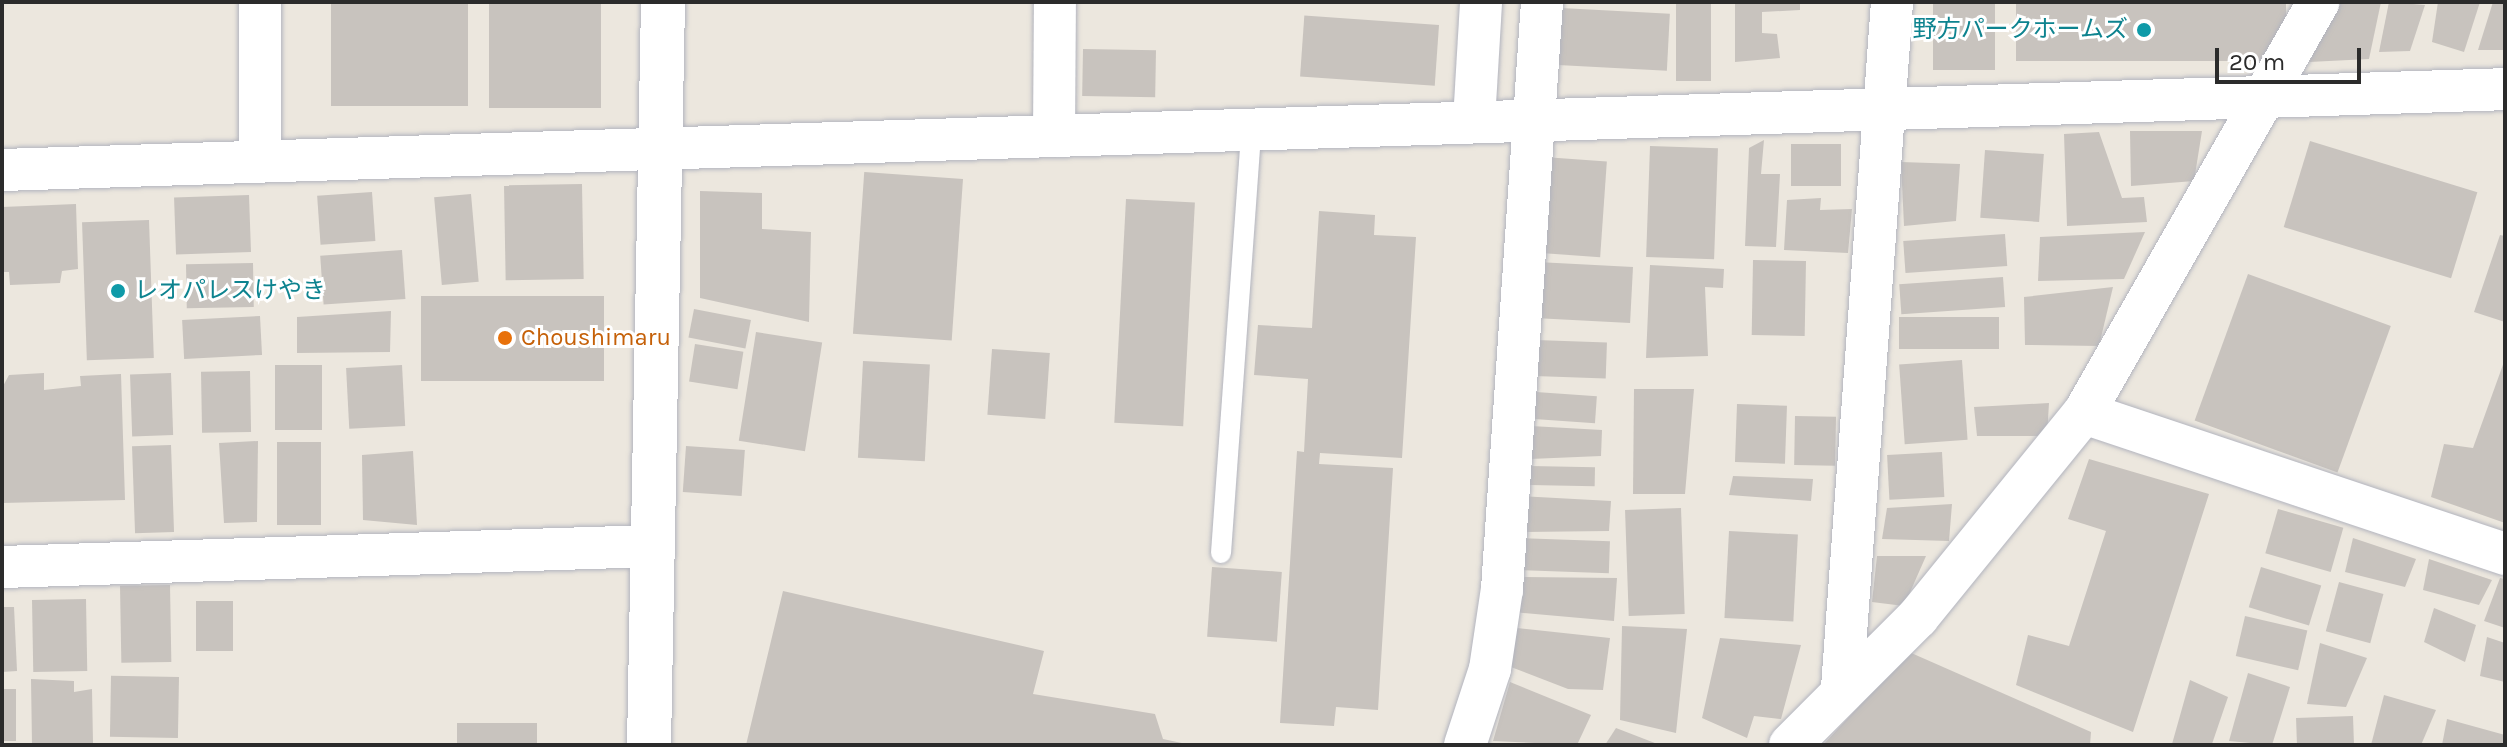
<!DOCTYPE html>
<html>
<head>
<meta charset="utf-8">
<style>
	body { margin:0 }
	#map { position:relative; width:2507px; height:747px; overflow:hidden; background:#ece7de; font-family:Karla,"Noto Sans JP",sans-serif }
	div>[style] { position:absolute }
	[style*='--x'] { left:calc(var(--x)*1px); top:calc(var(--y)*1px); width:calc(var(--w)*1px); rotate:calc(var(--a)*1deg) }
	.building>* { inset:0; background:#c8c3be; transform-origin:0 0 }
	.roads { filter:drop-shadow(0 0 2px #b2b4be) drop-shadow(0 0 2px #b2b4be) }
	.lane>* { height:20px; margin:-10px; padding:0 10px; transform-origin:10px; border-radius:10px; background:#fff }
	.street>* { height:42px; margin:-21px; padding:0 21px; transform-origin:21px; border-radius:21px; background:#fff }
	.secondary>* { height:44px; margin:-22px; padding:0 22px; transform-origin:22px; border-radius:22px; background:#fff }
	.dots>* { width:22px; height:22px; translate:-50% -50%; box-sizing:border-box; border:4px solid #fff; border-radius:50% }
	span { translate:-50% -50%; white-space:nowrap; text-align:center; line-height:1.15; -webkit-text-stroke:6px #fff; paint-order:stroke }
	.culture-label { font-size:24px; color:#0d838f }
	.right { translate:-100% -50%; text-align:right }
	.left { translate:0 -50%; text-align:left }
	.food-label { font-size:24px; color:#c56008 }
	.frame { position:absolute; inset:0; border:4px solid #2b2b2b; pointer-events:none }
	.scale { position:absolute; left:2215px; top:48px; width:146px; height:36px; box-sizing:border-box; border:4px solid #2b2b2b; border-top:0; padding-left:10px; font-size:24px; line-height:28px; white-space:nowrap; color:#2b2b2b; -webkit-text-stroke:6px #fff; paint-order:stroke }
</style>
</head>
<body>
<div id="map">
	<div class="building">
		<div style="left:331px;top:2px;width:137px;height:104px"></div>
		<div style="left:489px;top:2px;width:112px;height:106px"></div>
		<div style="left:1676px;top:2px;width:35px;height:79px"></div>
		<div style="clip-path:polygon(1735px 2px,1800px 2px,1800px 10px,1762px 12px,1762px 33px,1777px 34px,1780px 58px,1735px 62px)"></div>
		<div style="left:1933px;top:2px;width:62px;height:68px"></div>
		<div style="left:2016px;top:2px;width:270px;height:59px"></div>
		<div style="clip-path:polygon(2340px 2px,2381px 2px,2369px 59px,2309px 62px)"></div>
		<div style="clip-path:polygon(2389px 2px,2425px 5px,2410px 51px,2379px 52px)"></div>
		<div style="clip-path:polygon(2438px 2px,2480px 2px,2464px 52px,2432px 42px)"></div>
		<div style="clip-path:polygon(2493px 2px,2505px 2px,2505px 50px,2478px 50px)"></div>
		<div style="left:1561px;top:8px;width:109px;height:57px;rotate:3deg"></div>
		<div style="left:1439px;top:25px;width:61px;height:135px;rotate:94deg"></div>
		<div style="left:1083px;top:49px;width:73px;height:47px;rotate:1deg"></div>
		<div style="clip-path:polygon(2130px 131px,2202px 131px,2194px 181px,2131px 186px)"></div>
		<div style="clip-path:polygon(2099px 132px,2122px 198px,2144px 197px,2147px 222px,2067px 226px,2064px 134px)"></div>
		<div style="clip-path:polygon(1764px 140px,1761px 174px,1780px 174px,1776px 247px,1745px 246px,1749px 148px)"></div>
		<div style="left:2310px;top:141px;width:175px;height:90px;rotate:17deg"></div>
		<div style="left:1791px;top:144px;width:50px;height:42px"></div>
		<div style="left:1650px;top:146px;width:68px;height:111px;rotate:2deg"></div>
		<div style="left:1985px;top:150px;width:59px;height:68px;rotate:4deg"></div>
		<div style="left:1544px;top:157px;width:63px;height:96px;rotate:4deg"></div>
		<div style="clip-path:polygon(1901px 162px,1960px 164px,1956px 221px,1904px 226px)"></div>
		<div style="left:963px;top:179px;width:162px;height:99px;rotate:94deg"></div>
		<div style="left:582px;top:184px;width:95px;height:78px;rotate:89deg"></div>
		<div style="clip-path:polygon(700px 191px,762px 193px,762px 229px,811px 232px,809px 322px,700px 298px)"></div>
		<div style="left:372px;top:192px;width:49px;height:55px;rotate:86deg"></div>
		<div style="left:471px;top:194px;width:88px;height:37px;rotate:85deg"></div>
		<div style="left:249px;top:195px;width:57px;height:75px;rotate:88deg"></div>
		<div style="clip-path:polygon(1821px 198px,1820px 210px,1852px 209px,1848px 253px,1784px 250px,1787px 200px)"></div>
		<div style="left:1126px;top:199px;width:69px;height:224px;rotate:3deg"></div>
		<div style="clip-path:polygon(76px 204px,78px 269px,62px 271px,60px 283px,10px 285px,9px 272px,2px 272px,2px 207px)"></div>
		<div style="clip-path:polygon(1319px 211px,1375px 215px,1374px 235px,1416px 237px,1402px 458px,1320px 453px,1319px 464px,1393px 468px,1378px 710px,1336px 707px,1334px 726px,1280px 723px,1297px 451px,1304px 452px,1308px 379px,1254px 375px,1258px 325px,1312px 328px)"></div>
		<div style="left:149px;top:220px;width:138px;height:67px;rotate:88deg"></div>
		<div style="clip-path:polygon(2145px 232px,2124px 279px,2038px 281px,2040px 237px)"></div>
		<div style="left:2005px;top:234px;width:32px;height:102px;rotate:86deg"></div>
		<div style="clip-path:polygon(2500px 235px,2505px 236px,2505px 322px,2474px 312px)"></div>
		<div style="left:402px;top:250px;width:49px;height:82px;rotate:86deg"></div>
		<div style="left:1753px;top:260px;width:53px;height:75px;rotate:1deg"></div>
		<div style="left:253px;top:263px;width:44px;height:67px;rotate:89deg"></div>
		<div style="clip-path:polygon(1650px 265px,1724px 269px,1723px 288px,1705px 287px,1708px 356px,1646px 358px)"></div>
		<div style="left:1633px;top:267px;width:56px;height:91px;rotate:93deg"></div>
		<div style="left:2248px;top:274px;width:152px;height:156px;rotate:20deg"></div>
		<div style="left:2003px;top:277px;width:30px;height:104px;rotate:86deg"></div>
		<div style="clip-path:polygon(2113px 287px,2099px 346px,2025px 345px,2024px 297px)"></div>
		<div style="left:604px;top:296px;width:85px;height:183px;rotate:90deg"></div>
		<div style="left:694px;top:309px;width:58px;height:29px;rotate:11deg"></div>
		<div style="clip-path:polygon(391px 311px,390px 352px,297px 353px,297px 317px)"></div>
		<div style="left:260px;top:316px;width:39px;height:78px;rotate:87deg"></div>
		<div style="left:1999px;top:317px;width:32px;height:100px;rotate:90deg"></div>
		<div style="left:756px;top:332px;width:67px;height:110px;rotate:9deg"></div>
		<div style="left:1536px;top:340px;width:71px;height:36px;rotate:2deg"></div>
		<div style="left:695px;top:344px;width:49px;height:38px;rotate:9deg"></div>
		<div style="left:992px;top:349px;width:58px;height:66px;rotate:4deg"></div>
		<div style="clip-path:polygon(2505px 359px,2505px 523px,2431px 497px,2444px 444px,2473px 448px)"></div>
		<div style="left:1962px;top:360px;width:80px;height:63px;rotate:86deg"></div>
		<div style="left:863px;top:361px;width:67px;height:97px;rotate:3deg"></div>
		<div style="left:322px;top:365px;width:65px;height:47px;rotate:90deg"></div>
		<div style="left:402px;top:365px;width:61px;height:56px;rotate:87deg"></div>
		<div style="left:250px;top:371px;width:61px;height:49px;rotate:89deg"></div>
		<div style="clip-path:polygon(44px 373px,44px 390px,81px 386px,80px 376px,121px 374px,125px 500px,2px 503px,2px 388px,9px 375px)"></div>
		<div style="left:171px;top:373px;width:62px;height:41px;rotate:88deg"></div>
		<div style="clip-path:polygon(1634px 389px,1694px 389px,1685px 494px,1633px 494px)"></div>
		<div style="left:1536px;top:392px;width:61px;height:27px;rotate:4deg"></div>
		<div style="clip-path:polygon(2049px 403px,2047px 436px,1977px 436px,1974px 407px)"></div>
		<div style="left:1737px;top:404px;width:50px;height:58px;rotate:2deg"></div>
		<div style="left:1795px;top:416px;width:41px;height:49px;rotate:1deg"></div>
		<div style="clip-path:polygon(1531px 426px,1602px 430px,1601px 456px,1530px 459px)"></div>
		<div style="clip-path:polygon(258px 441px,257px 522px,224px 523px,219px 443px)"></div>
		<div style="left:321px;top:442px;width:83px;height:44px;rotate:90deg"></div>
		<div style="left:171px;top:445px;width:87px;height:39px;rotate:88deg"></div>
		<div style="left:686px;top:446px;width:59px;height:46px;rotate:4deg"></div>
		<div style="clip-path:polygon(413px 451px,417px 525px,363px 520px,362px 455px)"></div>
		<div style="left:1942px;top:452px;width:45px;height:55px;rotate:87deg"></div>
		<div style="clip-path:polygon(2089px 459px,2209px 494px,2133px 732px,2016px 685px,2028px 635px,2069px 646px,2106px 531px,2068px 519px)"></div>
		<div style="left:1530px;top:466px;width:65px;height:19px;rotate:1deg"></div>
		<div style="clip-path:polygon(1733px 476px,1813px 479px,1811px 501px,1729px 495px)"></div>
		<div style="clip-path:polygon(1521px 496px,1611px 501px,1609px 531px,1517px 532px)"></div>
		<div style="clip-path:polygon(1952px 504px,1949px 541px,1882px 539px,1887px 508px)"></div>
		<div style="left:1681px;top:508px;width:106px;height:56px;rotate:88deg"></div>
		<div style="left:2278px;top:509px;width:68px;height:46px;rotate:16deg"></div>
		<div style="left:1729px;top:531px;width:69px;height:87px;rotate:3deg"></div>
		<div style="left:1516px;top:538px;width:94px;height:32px;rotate:2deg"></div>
		<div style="clip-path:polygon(2353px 538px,2416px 559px,2405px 587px,2345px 572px)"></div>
		<div style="clip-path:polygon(1877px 556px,1926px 556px,1904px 606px,1872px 602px)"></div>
		<div style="clip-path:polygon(2429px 559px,2492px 580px,2479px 605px,2423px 590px)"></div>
		<div style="left:1212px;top:567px;width:70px;height:70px;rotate:4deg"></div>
		<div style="left:2261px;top:567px;width:63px;height:42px;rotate:17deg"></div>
		<div style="clip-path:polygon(1513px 577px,1617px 578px,1614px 621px,1513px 612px)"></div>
		<div style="clip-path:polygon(2500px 578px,2505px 579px,2505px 628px,2484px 621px)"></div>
		<div style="left:2339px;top:582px;width:46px;height:51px;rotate:15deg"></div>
		<div style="left:170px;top:585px;width:77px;height:50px;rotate:89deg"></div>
		<div style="clip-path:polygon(783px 591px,1044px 651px,1033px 694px,1155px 714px,1163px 739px,1191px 745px,746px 745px)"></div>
		<div style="left:86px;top:599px;width:72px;height:54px;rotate:89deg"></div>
		<div style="left:196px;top:601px;width:37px;height:50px"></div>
		<div style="clip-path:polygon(2px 607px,14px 607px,17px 671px,2px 672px)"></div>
		<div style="clip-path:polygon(2434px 608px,2476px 625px,2465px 662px,2424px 642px)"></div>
		<div style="left:2245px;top:616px;width:64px;height:41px;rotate:13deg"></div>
		<div style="clip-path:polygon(1622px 626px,1687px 629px,1676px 733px,1620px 720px)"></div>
		<div style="clip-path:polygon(1517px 628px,1610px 638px,1603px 690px,1568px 689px,1511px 667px)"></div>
		<div style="clip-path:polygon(2487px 637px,2505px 643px,2505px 682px,2480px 676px)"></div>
		<div style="clip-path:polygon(1720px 638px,1801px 645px,1781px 719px,1754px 716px,1747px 738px,1702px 718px)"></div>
		<div style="clip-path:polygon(2320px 643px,2367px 658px,2346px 707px,2307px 704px)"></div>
		<div style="clip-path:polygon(1909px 652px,2091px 732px,2090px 745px,1823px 745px)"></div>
		<div style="clip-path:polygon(2248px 673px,2290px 687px,2272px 745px,2229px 741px)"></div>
		<div style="left:179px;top:677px;width:61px;height:68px;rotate:91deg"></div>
		<div style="clip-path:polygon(31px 679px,74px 681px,74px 692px,92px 689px,93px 743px,32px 745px)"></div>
		<div style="clip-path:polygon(2190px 680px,2228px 697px,2212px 744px,2172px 744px)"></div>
		<div style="clip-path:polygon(1510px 682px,1591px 715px,1577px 745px,1493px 741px)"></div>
		<div style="left:2px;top:689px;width:14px;height:52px"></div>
		<div style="clip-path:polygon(2384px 695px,2436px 710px,2421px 745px,2371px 745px)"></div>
		<div style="left:2353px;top:716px;width:29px;height:57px;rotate:88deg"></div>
		<div style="clip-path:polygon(2447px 719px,2505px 735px,2505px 745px,2442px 745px)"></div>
		<div style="left:537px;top:723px;width:22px;height:80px;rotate:90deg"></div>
		<div style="clip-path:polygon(1616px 728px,1660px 745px,1605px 745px)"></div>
	</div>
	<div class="roads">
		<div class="lane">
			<div style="--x:1221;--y:553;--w:422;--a:-85.9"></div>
		</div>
		<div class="street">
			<div style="--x:260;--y:2;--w:157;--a:90"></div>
			<div style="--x:1474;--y:121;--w:119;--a:-86.6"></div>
			<div style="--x:1054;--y:136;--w:134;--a:-89.6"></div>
			<div style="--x:2;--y:170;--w:2504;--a:-1.85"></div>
			<div style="--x:2084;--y:413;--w:444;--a:18.5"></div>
			<div style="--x:2;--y:567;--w:650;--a:-1.85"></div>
			<div style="--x:1842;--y:688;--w:688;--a:-85.83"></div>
			<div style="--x:1465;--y:745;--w:80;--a:-71.8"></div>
			<div style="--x:1490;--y:669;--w:81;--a:-81.5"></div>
			<div style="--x:1502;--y:589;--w:588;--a:-86.1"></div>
			<div style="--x:1790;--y:745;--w:181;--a:-45"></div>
			<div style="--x:1918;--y:617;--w:263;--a:-50.9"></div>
			<div style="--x:2084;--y:413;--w:473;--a:-60.3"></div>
		</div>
		<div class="secondary">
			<div style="--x:649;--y:745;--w:743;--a:-88.92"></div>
		</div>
	</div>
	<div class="dots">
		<div style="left:2144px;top:30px;background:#0f9aa8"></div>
		<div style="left:118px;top:291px;background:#0f9aa8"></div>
		<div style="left:505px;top:338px;background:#e8710a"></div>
	</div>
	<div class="culture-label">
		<span class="right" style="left:2128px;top:30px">野方パークホームズ</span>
		<span class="left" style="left:134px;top:291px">レオパレスけやき</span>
	</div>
	<div class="food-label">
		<span class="left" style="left:521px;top:338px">Choushimaru</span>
	</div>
	<div class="frame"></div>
	<div class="scale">20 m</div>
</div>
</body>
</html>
